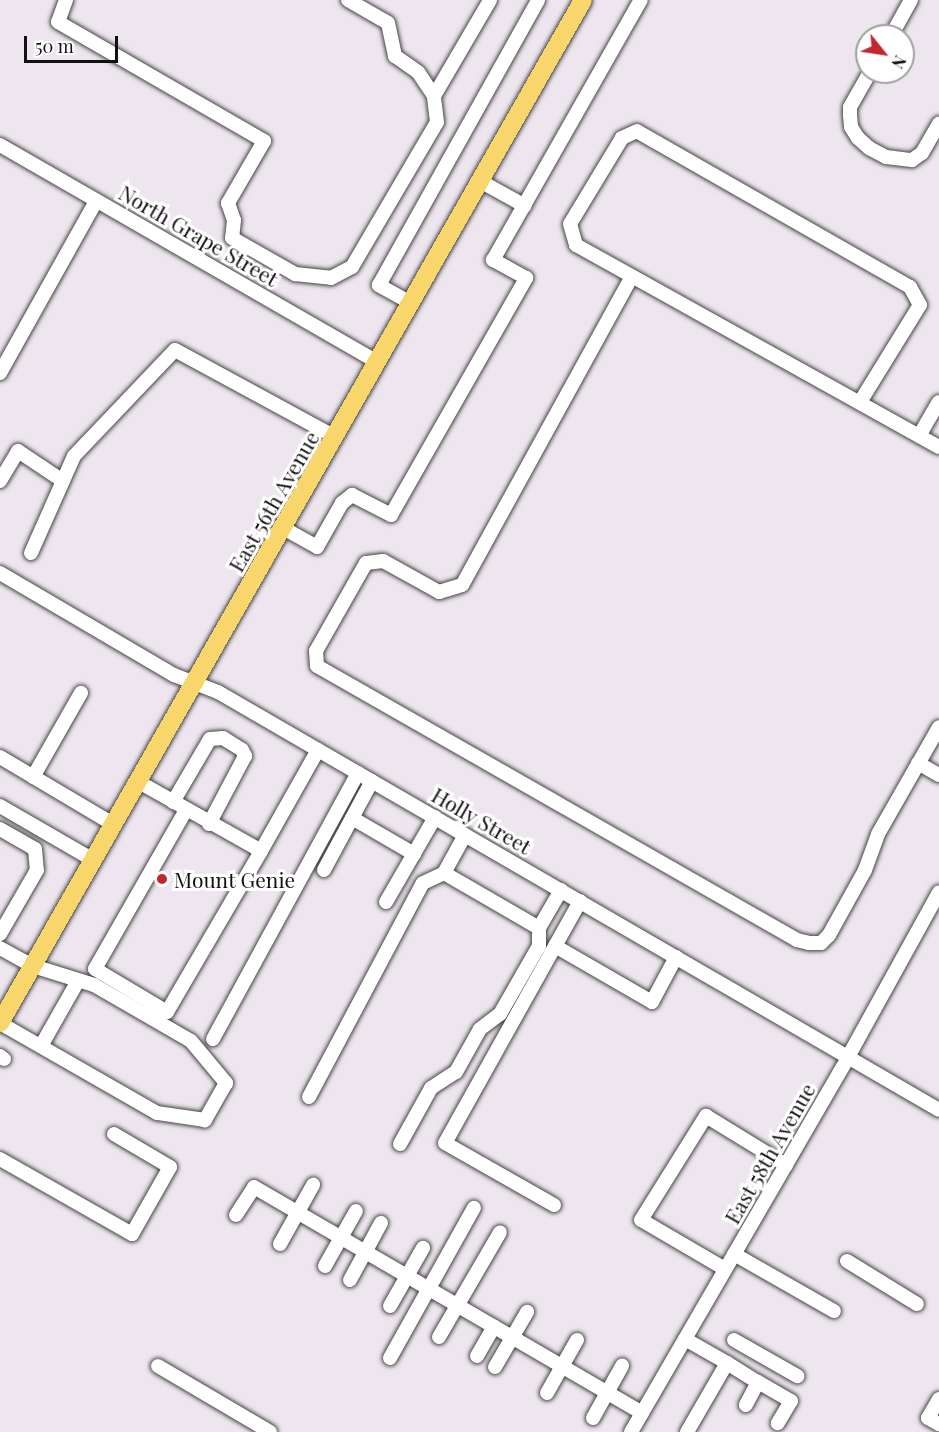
<!DOCTYPE html>
<html>
<head>
<meta charset="utf-8">
<style>
	body { margin:0 }
	#map { position:relative; width:939px; height:1432px; overflow:hidden; background:#fffdf5; font-family:"Playfair Display",serif }
	div>[style] { position:absolute }
	[style*='--x'] { left:calc(var(--x)*1px); top:calc(var(--y)*1px); width:calc(var(--w)*1px); rotate:calc(var(--a)*1deg) }
	.industrial>* { inset:0; background:#eee6ef }
	.roads { filter:drop-shadow(0 0 2px #444) drop-shadow(0 0 2px #444) }
	.minor>* { height:14px; margin:-7px; padding:0 7px; transform-origin:7px; border-radius:7px; background:#fff }
	.major>* { height:18px; margin:-9px; padding:0 9px; transform-origin:9px; border-radius:9px; background:#f9d66b }
	.dots>* { width:16px; height:16px; translate:-50% -50%; box-sizing:border-box; border:3px solid #fff; border-radius:50% }
	span { translate:-50% -50%; white-space:nowrap; text-align:center; line-height:1.15; -webkit-text-stroke:6px #fff; paint-order:stroke }
	.street-label { font-size:21px; color:#111 }
	.poi-label { font-size:21px; color:#111 }
	.left { translate:0 -50%; text-align:left }
	.north { position:absolute; left:855px; top:24px; width:60px; height:60px; box-sizing:border-box; background:#fff; border:2px solid #a0a0a0; border-radius:50%; rotate:120deg; font-size:16px; font-weight:700; line-height:24px; text-align:center; color:#111 }
	.north::after { content:''; display:block; margin:auto; width:21px; height:27px; background:#c4262e; clip-path:polygon(50% 0,100% 100%,50% 72%,0 100%) }
	.scale { position:absolute; left:24px; top:36px; width:94px; height:27px; box-sizing:border-box; border:3px solid #111; border-top:0; padding-left:8px; font-size:18px; line-height:21px; white-space:nowrap; color:#111; -webkit-text-stroke:4px #fff; paint-order:stroke }
</style>
</head>
<body>
<div id="map">
	<div class="industrial">
		<div style="clip-path:polygon(evenodd,0 0,939px 0,939px 1432px,0 1432px,0 0,867px 36px,903px 36px,903px 72px,867px 72px,867px 36px)"></div>
	</div>
	<div class="roads">
		<div class="minor">
			<div style="--x:66;--y:0;--w:23;--a:110"></div>
			<div style="--x:58;--y:22;--w:238;--a:30"></div>
			<div style="--x:264;--y:141;--w:72;--a:120.1"></div>
			<div style="--x:228;--y:203;--w:18;--a:71"></div>
			<div style="--x:234;--y:220;--w:18;--a:96"></div>
			<div style="--x:232;--y:238;--w:73;--a:29.7"></div>
			<div style="--x:295;--y:274;--w:36;--a:6"></div>
			<div style="--x:331;--y:278;--w:24;--a:-28"></div>
			<div style="--x:352;--y:267;--w:168;--a:-59.6"></div>
			<div style="--x:437;--y:122;--w:26;--a:-97"></div>
			<div style="--x:434;--y:96;--w:111;--a:-59.7"></div>
			<div style="--x:348;--y:0;--w:46;--a:29.9"></div>
			<div style="--x:388;--y:23;--w:34;--a:78"></div>
			<div style="--x:395;--y:56;--w:28;--a:35"></div>
			<div style="--x:418;--y:72;--w:29;--a:56"></div>
			<div style="--x:891;--y:36;--w:41;--a:-60.9"></div>
			<div style="--x:870;--y:72;--w:40;--a:119.7"></div>
			<div style="--x:850;--y:107;--w:8;--a:90"></div>
			<div style="--x:850;--y:115;--w:12;--a:85"></div>
			<div style="--x:851;--y:127;--w:13;--a:58"></div>
			<div style="--x:858;--y:138;--w:15;--a:42"></div>
			<div style="--x:869;--y:148;--w:19;--a:28"></div>
			<div style="--x:886;--y:157;--w:26;--a:7"></div>
			<div style="--x:912;--y:160;--w:12;--a:-35"></div>
			<div style="--x:922;--y:153;--w:34;--a:-60"></div>
			<div style="--x:0;--y:145;--w:435;--a:29.9"></div>
			<div style="--x:480;--y:181;--w:51;--a:29.1"></div>
			<div style="--x:631;--y:278;--w:350;--a:118.8"></div>
			<div style="--x:462;--y:585;--w:24;--a:163"></div>
			<div style="--x:439;--y:592;--w:64;--a:-151"></div>
			<div style="--x:383;--y:561;--w:17;--a:173"></div>
			<div style="--x:366;--y:563;--w:101;--a:119.6"></div>
			<div style="--x:316;--y:651;--w:15;--a:86"></div>
			<div style="--x:317;--y:666;--w:553;--a:29.72"></div>
			<div style="--x:797;--y:940;--w:12;--a:14"></div>
			<div style="--x:809;--y:943;--w:12;--a:0"></div>
			<div style="--x:821;--y:943;--w:11;--a:-45"></div>
			<div style="--x:829;--y:935;--w:74;--a:-61"></div>
			<div style="--x:865;--y:870;--w:38;--a:-70"></div>
			<div style="--x:878;--y:834;--w:123;--a:-60.3"></div>
			<div style="--x:411;--y:303;--w:37;--a:-151"></div>
			<div style="--x:379;--y:285;--w:326;--a:-60.8"></div>
			<div style="--x:0;--y:373;--w:197;--a:-60.8"></div>
			<div style="--x:860;--y:402;--w:114;--a:-58.3"></div>
			<div style="--x:920;--y:305;--w:21;--a:-119"></div>
			<div style="--x:910;--y:287;--w:314;--a:-150.3"></div>
			<div style="--x:637;--y:131;--w:17;--a:155"></div>
			<div style="--x:622;--y:138;--w:100;--a:121.2"></div>
			<div style="--x:570;--y:224;--w:22;--a:74"></div>
			<div style="--x:576;--y:245;--w:415;--a:29.1"></div>
			<div style="--x:919;--y:436;--w:39;--a:-60"></div>
			<div style="--x:0;--y:481;--w:35;--a:-59"></div>
			<div style="--x:18;--y:451;--w:54;--a:33.7"></div>
			<div style="--x:283;--y:528;--w:39;--a:29"></div>
			<div style="--x:317;--y:547;--w:51;--a:-60.4"></div>
			<div style="--x:342;--y:503;--w:13;--a:-39"></div>
			<div style="--x:352;--y:495;--w:44;--a:27.1"></div>
			<div style="--x:391;--y:515;--w:273;--a:-60.3"></div>
			<div style="--x:526;--y:278;--w:38;--a:-151"></div>
			<div style="--x:493;--y:260;--w:299;--a:-60.4"></div>
			<div style="--x:31;--y:553;--w:106;--a:-66.1"></div>
			<div style="--x:74;--y:456;--w:146;--a:-46.4"></div>
			<div style="--x:175;--y:350;--w:182;--a:28.5"></div>
			<div style="--x:0;--y:573;--w:202;--a:30.4"></div>
			<div style="--x:174;--y:675;--w:47;--a:21.1"></div>
			<div style="--x:218;--y:692;--w:833;--a:30.1"></div>
			<div style="--x:0;--y:757;--w:131;--a:30.7"></div>
			<div style="--x:918;--y:763;--w:24;--a:30"></div>
			<div style="--x:33;--y:777;--w:97;--a:-60.3"></div>
			<div style="--x:137;--y:781;--w:142;--a:29.4"></div>
			<div style="--x:261;--y:851;--w:116;--a:-60.6"></div>
			<div style="--x:173;--y:802;--w:73;--a:-59.6"></div>
			<div style="--x:210;--y:739;--w:13;--a:-4"></div>
			<div style="--x:223;--y:738;--w:22;--a:32"></div>
			<div style="--x:242;--y:750;--w:7;--a:63"></div>
			<div style="--x:245;--y:756;--w:77;--a:117.9"></div>
			<div style="--x:0;--y:806;--w:108;--a:30.1"></div>
			<div style="--x:186;--y:810;--w:183;--a:119.8"></div>
			<div style="--x:95;--y:969;--w:84;--a:30.8"></div>
			<div style="--x:167;--y:1012;--w:186;--a:-59.7"></div>
			<div style="--x:352;--y:818;--w:72;--a:30.1"></div>
			<div style="--x:0;--y:829;--w:40;--a:29.7"></div>
			<div style="--x:35;--y:849;--w:21;--a:85"></div>
			<div style="--x:37;--y:870;--w:74;--a:120"></div>
			<div style="--x:465;--y:835;--w:43;--a:118.9"></div>
			<div style="--x:444;--y:873;--w:110;--a:30.1"></div>
			<div style="--x:539;--y:928;--w:44;--a:-59.9"></div>
			<div style="--x:324;--y:870;--w:101;--a:-61.7"></div>
			<div style="--x:386;--y:902;--w:98;--a:-60"></div>
			<div style="--x:555;--y:946;--w:112;--a:30"></div>
			<div style="--x:652;--y:1002;--w:51;--a:-61.9"></div>
			<div style="--x:0;--y:948;--w:38;--a:29"></div>
			<div style="--x:33;--y:966;--w:64;--a:17.3"></div>
			<div style="--x:94;--y:985;--w:112;--a:30"></div>
			<div style="--x:191;--y:1041;--w:55;--a:50.2"></div>
			<div style="--x:226;--y:1083;--w:43;--a:119.6"></div>
			<div style="--x:205;--y:1120;--w:49;--a:-171.7"></div>
			<div style="--x:157;--y:1113;--w:181;--a:-150.2"></div>
			<div style="--x:213;--y:1039;--w:303;--a:-61.4"></div>
			<div style="--x:41;--y:1046;--w:75;--a:-60.4"></div>
			<div style="--x:0;--y:1056;--w:5;--a:37"></div>
			<div style="--x:309;--y:1097;--w:242;--a:-62"></div>
			<div style="--x:423;--y:883;--w:23;--a:-25"></div>
			<div style="--x:400;--y:1144;--w:64;--a:-61"></div>
			<div style="--x:431;--y:1088;--w:30;--a:-33"></div>
			<div style="--x:456;--y:1072;--w:49;--a:-60.8"></div>
			<div style="--x:480;--y:1029;--w:25;--a:-37"></div>
			<div style="--x:500;--y:1014;--w:78;--a:-60.2"></div>
			<div style="--x:539;--y:946;--w:18;--a:-90"></div>
			<div style="--x:0;--y:1159;--w:152;--a:29.6"></div>
			<div style="--x:132;--y:1234;--w:77;--a:-60.4"></div>
			<div style="--x:170;--y:1167;--w:65;--a:-149.5"></div>
			<div style="--x:554;--y:1205;--w:125;--a:-150.4"></div>
			<div style="--x:445;--y:1143;--w:277;--a:-60.8"></div>
			<div style="--x:236;--y:1215;--w:33;--a:-57"></div>
			<div style="--x:254;--y:1187;--w:449;--a:30.2"></div>
			<div style="--x:280;--y:1244;--w:68;--a:-60.8"></div>
			<div style="--x:734;--y:1254;--w:115;--a:29.7"></div>
			<div style="--x:847;--y:1261;--w:82;--a:31.6"></div>
			<div style="--x:325;--y:1266;--w:63;--a:-60.6"></div>
			<div style="--x:725;--y:1269;--w:97;--a:-149.7"></div>
			<div style="--x:641;--y:1220;--w:123;--a:-58"></div>
			<div style="--x:706;--y:1116;--w:94;--a:31.5"></div>
			<div style="--x:350;--y:1280;--w:65;--a:-61.5"></div>
			<div style="--x:390;--y:1306;--w:67;--a:-60.4"></div>
			<div style="--x:439;--y:1337;--w:121;--a:-59.8"></div>
			<div style="--x:685;--y:1339;--w:48;--a:29.7"></div>
			<div style="--x:727;--y:1363;--w:80;--a:120.1"></div>
			<div style="--x:734;--y:1340;--w:73;--a:29.7"></div>
			<div style="--x:477;--y:1356;--w:34;--a:-60"></div>
			<div style="--x:390;--y:1358;--w:172;--a:-60.8"></div>
			<div style="--x:727;--y:1363;--w:36;--a:32"></div>
			<div style="--x:758;--y:1382;--w:26;--a:118"></div>
			<div style="--x:158;--y:1366;--w:130;--a:30.5"></div>
			<div style="--x:495;--y:1367;--w:64;--a:-59.8"></div>
			<div style="--x:758;--y:1382;--w:38;--a:30"></div>
			<div style="--x:791;--y:1401;--w:26;--a:121"></div>
			<div style="--x:547;--y:1393;--w:61;--a:-60.5"></div>
			<div style="--x:939;--y:1399;--w:22;--a:120"></div>
			<div style="--x:928;--y:1418;--w:13;--a:29"></div>
			<div style="--x:593;--y:1418;--w:60;--a:-60.9"></div>
			<div style="--x:631;--y:1432;--w:433;--a:-59.9"></div>
			<div style="--x:848;--y:1057;--w:188;--a:-61.1"></div>
		</div>
		<div class="major">
			<div style="--x:0;--y:1023;--w:1177;--a:-60.32"></div>
		</div>
	</div>
	<div class="dots">
		<div style="left:162px;top:879px;background:#c4262e"></div>
	</div>
	<div class="street-label">
		<span style="left:199px;top:235px;rotate:30deg">North Grape Street</span>
		<span style="left:273px;top:501px;rotate:-60deg">East 56th Avenue</span>
		<span style="left:482px;top:820px;rotate:30deg">Holly Street</span>
		<span style="left:769px;top:1153px;rotate:-60deg">East 58th Avenue</span>
	</div>
	<div class="poi-label">
		<span class="left" style="left:174px;top:879px">Mount Genie</span>
	</div>
	<div class="north">N</div>
	<div class="scale">50 m</div>
</div>
</body>
</html>
